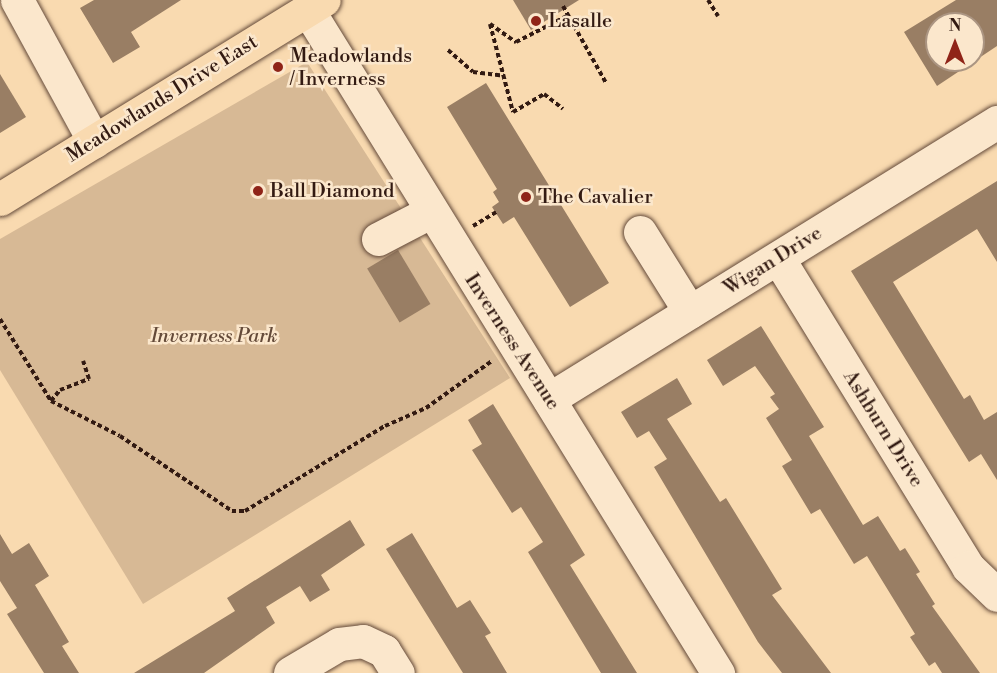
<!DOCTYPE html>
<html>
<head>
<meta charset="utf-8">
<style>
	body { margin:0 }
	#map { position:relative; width:997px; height:673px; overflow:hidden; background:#f9dab0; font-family:"Libre Bodoni",serif }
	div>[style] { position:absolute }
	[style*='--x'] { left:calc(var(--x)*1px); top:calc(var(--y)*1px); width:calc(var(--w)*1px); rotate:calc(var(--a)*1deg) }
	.green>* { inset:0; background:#d7b995 }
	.building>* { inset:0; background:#997e64; transform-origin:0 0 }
	.path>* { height:4px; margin-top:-2px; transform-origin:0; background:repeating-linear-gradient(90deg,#321a12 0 4.5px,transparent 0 7.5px) }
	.roads { filter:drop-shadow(0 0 2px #644a3a) drop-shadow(0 0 2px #644a3a) }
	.minor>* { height:33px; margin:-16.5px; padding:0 16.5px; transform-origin:16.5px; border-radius:16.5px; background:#fbe7cc }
	.major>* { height:33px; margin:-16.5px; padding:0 16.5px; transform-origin:16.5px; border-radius:16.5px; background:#f9dab0 }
	.dots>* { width:16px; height:16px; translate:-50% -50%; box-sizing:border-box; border:3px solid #fbe7cc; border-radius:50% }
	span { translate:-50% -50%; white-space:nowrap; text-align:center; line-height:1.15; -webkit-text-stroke:5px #fbe7cc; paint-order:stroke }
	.poi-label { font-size:20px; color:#321a12 }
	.left { translate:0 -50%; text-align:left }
	.street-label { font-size:20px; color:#321a12 }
	.park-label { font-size:20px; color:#644a39; font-style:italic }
	.north { position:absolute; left:925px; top:12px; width:60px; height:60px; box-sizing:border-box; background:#fbe7cc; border:2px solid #ab9582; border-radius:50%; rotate:0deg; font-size:16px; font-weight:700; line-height:24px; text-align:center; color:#321a12 }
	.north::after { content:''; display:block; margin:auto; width:21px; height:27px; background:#8f2418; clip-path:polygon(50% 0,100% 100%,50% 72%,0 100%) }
</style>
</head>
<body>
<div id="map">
	<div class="green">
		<div style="clip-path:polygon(307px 62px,510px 378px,143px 604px,0 370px,0 239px)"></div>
	</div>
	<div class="building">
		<div style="clip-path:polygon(94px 0,181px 0,131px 32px,140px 47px,113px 63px,80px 8px)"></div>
		<div style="clip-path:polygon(513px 0,579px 0,531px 30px)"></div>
		<div style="clip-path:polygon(evenodd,956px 0,997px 0,997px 46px,937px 86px,904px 32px,956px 0,937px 24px,973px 24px,973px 60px,937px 60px,937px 24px)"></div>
		<div style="clip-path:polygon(0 74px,26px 117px,0 133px)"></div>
		<div style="clip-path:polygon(486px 83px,609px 283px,570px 307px,514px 217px,503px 224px,492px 207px,499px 202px,493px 192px,497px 189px,447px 107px)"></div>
		<div style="clip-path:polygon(997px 181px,997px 262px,977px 229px,893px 282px,964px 399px,970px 395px,984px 420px,997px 412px,997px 480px,981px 454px,969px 462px,851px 271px)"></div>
		<div style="left:398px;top:250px;width:63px;height:36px;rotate:59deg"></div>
		<div style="clip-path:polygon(761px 326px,824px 427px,809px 436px,863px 525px,878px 516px,900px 551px,905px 548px,920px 572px,916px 574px,935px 604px,932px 606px,980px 673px,942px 673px,935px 662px,929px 666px,910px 637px,915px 634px,867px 556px,854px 564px,820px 509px,811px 514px,782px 466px,792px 460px,766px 418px,779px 409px,770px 397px,775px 394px,755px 366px,723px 386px,707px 360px)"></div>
		<div style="clip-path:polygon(677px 378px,692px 404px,667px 419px,720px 502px,726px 498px,782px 589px,772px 595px,831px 673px,782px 673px,758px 642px,654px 467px,667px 459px,649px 431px,637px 438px,621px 412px)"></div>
		<div style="clip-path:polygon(493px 404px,585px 555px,570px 565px,637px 673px,601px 673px,528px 552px,543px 542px,521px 507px,512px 513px,472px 450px,482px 444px,468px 420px)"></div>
		<div style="clip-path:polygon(350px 520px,365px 545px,321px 575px,330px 590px,310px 602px,300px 586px,266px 607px,275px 623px,204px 673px,134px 673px,235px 611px,227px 598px)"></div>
		<div style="clip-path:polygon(412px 533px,457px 608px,470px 600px,491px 633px,485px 636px,507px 673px,463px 673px,386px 549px)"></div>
		<div style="clip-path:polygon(0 534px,12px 554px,29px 543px,49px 576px,35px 585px,69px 642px,62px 646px,79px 673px,44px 673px,7px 614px,17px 608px,0 581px)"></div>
	</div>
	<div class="path">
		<div style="--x:708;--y:0;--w:19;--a:58"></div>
		<div style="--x:563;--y:6;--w:88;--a:60.8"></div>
		<div style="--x:490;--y:24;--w:91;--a:75.4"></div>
		<div style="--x:513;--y:112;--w:36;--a:-30"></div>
		<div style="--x:544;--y:94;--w:24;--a:38"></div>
		<div style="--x:490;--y:24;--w:32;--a:35"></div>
		<div style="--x:516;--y:42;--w:57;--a:-27"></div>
		<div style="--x:448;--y:50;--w:33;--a:41"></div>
		<div style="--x:473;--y:72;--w:31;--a:7"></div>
		<div style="--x:473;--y:226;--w:27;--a:-31"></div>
		<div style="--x:0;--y:319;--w:97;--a:58.1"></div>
		<div style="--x:51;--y:401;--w:77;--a:26.9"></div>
		<div style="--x:120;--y:436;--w:135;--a:33.8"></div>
		<div style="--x:232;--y:511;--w:13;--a:0"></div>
		<div style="--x:245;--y:511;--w:164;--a:-31.3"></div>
		<div style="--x:385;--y:426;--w:45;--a:-23.7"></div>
		<div style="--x:426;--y:408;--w:82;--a:-35.6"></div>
		<div style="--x:51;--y:401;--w:14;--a:-51"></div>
		<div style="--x:60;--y:390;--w:31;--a:-21"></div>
		<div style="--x:89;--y:379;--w:19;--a:-108"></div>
	</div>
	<div class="roads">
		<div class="minor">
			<div style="--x:17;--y:0;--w:161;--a:61.4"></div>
			<div style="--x:308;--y:10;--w:780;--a:58.27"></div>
			<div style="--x:640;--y:232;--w:94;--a:58"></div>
			<div style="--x:378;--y:239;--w:59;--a:-27.4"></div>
			<div style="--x:778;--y:258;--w:363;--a:58.4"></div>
			<div style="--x:968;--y:567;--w:40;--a:44"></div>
			<div style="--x:549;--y:399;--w:527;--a:-31.73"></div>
			<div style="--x:290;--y:673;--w:57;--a:-30.6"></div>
			<div style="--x:339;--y:644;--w:24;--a:-7"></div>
			<div style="--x:363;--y:641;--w:23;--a:25"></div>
			<div style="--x:384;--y:651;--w:26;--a:58"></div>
		</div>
		<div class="major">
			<div style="--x:0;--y:199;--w:380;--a:-31.6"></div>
		</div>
	</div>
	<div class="dots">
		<div style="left:536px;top:21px;background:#8f2418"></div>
		<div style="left:278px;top:67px;background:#8f2418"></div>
		<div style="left:258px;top:191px;background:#8f2418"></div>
		<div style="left:526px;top:197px;background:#8f2418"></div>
	</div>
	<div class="poi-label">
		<span class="left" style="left:548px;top:21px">Lasalle</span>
		<span class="left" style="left:290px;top:68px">Meadowlands<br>/ Inverness</span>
		<span class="left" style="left:270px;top:191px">Ball Diamond</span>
		<span class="left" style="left:538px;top:197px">The Cavalier</span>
	</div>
	<div class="street-label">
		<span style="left:162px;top:99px;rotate:-32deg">Meadowlands Drive East</span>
		<span style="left:773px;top:261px;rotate:-32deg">Wigan Drive</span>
		<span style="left:512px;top:342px;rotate:57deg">Inverness Avenue</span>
		<span style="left:883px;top:429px;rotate:58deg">Ashburn Drive</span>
	</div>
	<div class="park-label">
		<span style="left:214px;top:336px">Inverness Park</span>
	</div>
	<div class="north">N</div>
</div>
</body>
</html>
